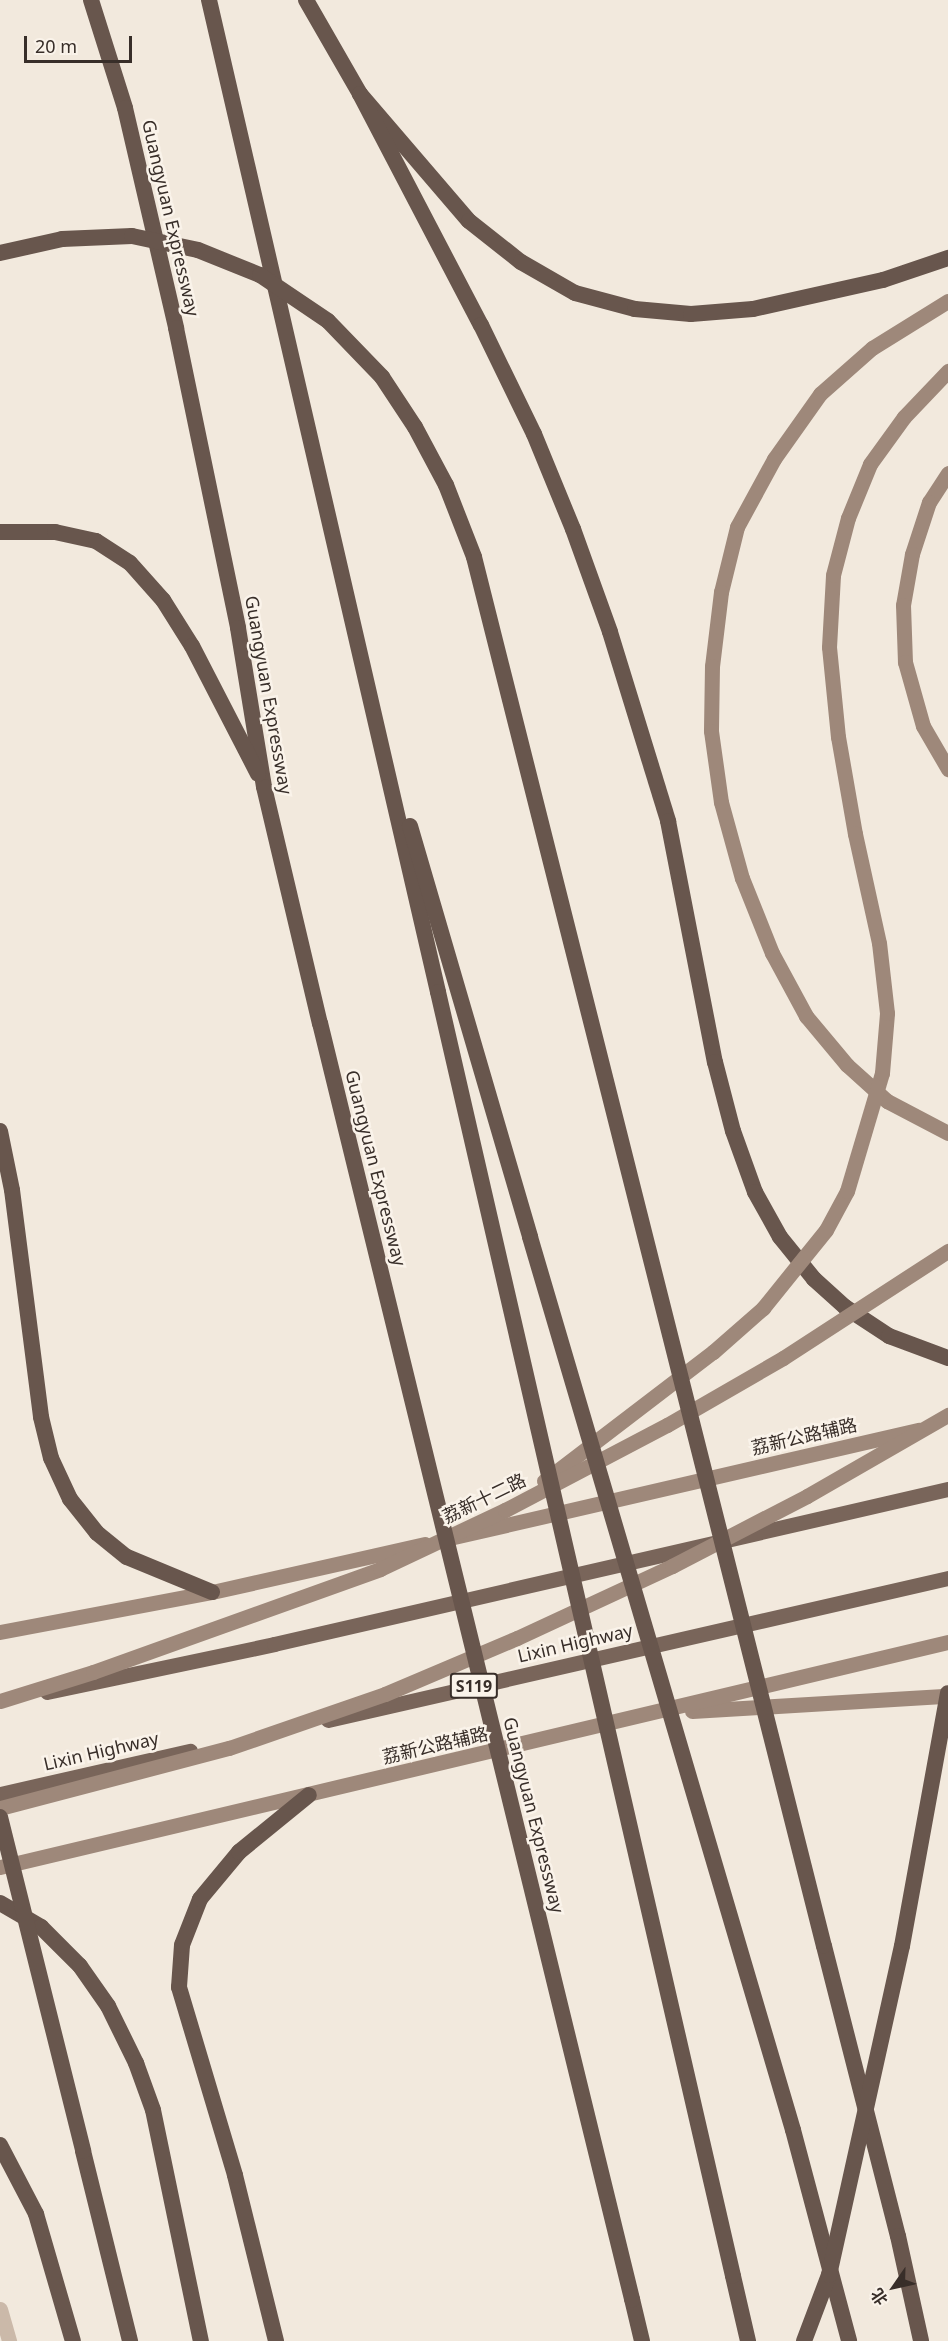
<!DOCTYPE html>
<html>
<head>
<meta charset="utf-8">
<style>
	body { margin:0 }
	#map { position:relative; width:948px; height:2341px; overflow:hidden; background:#f2e9dd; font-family:"Noto Sans","Noto Sans SC",sans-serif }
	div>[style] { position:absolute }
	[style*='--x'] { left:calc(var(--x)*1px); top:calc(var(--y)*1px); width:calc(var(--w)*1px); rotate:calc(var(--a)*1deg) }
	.tertiary>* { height:15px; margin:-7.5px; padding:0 7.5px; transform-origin:7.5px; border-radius:7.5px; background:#cbb9a9 }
	.secondary>* { height:15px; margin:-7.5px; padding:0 7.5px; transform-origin:7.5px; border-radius:7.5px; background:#9e887a }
	.primary>* { height:15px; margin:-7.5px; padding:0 7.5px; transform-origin:7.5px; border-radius:7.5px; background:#79655a }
	.trunk>* { height:16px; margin:-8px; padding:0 8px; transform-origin:8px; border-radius:8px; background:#68564d }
	.secondary-bridge>* { height:15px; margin:-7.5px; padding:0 7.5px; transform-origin:7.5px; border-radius:7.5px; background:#9e887a }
	.trunk-bridge>* { height:16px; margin:-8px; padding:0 8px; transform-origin:8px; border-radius:8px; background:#68564d }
	span { translate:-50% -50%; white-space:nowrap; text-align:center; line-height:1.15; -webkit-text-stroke:5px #faf3ea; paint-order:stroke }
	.shield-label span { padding:2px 4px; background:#faf3ea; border:2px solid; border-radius:4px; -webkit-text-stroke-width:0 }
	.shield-label { font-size:16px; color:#382e29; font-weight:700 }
	.street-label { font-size:18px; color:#382e29 }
	.north { position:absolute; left:864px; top:2257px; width:60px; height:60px; -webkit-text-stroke:4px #faf3ea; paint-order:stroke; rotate:236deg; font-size:16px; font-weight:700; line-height:24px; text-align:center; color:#382e29 }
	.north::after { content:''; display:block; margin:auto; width:21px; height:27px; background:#382e29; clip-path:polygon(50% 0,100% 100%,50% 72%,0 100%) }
	.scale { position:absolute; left:24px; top:36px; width:108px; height:27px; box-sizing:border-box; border:3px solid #382e29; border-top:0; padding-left:8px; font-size:18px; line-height:21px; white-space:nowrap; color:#382e29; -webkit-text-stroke:4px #faf3ea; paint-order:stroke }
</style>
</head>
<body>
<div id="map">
	<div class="tertiary">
		<div style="--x:0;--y:2309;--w:33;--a:74"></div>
	</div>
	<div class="secondary">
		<div style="--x:948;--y:301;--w:89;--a:148.3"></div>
		<div style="--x:872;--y:348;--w:69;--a:138.5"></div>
		<div style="--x:820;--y:394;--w:80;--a:125.3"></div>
		<div style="--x:774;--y:459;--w:77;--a:118.6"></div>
		<div style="--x:737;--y:527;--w:67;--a:103.8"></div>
		<div style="--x:721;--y:592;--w:75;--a:96.9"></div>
		<div style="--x:712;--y:666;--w:65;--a:90.9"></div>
		<div style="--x:711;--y:731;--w:72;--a:82"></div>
		<div style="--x:721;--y:802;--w:79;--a:74.6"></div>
		<div style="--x:742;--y:878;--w:81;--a:68.2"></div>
		<div style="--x:772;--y:953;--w:72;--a:61.6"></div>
		<div style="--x:806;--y:1016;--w:64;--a:50.1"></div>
		<div style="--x:847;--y:1065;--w:54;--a:42"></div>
		<div style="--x:887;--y:1101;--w:69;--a:27.7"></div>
		<div style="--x:948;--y:473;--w:35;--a:123"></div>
		<div style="--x:929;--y:502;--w:55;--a:108.1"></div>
		<div style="--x:912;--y:554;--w:52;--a:100"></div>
		<div style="--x:903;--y:605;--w:57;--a:88"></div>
		<div style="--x:905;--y:662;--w:66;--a:74.3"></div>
		<div style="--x:923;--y:726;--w:50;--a:59.8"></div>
		<div style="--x:855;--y:834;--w:98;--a:-99.9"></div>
		<div style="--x:838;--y:737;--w:90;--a:-95.7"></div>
		<div style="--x:829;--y:647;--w:72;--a:-86.8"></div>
		<div style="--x:833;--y:575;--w:59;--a:-75.3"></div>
		<div style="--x:848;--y:518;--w:58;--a:-67.8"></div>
		<div style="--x:870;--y:464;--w:58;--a:-54.1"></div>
		<div style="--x:904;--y:417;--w:64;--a:-46.3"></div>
		<div style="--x:454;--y:1537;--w:477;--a:-13"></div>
		<div style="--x:0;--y:1632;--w:216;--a:-10.7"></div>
		<div style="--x:212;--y:1592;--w:218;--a:-12.7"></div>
		<div style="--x:692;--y:1711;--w:256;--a:-3.4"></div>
		<div style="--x:0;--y:1867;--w:974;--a:-13.35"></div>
	</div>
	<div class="primary">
		<div style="--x:47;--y:1692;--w:232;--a:-11.9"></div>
		<div style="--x:274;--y:1644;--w:692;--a:-12.95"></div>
		<div style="--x:328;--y:1720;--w:636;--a:-12.9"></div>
		<div style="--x:0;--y:1794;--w:195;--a:-12.8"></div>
	</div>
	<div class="trunk">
		<div style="--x:91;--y:0;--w:113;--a:72.5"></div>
		<div style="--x:125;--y:108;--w:226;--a:76.9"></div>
		<div style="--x:176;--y:328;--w:306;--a:78.3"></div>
		<div style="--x:238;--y:628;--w:161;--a:80.7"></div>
		<div style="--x:264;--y:787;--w:243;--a:76.7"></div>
		<div style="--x:209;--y:0;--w:1018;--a:77"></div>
		<div style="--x:306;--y:0;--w:108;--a:60.1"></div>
		<div style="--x:360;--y:94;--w:167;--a:49.4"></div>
		<div style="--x:469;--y:221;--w:66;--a:38.3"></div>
		<div style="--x:521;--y:262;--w:62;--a:29.9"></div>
		<div style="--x:575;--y:293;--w:62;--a:14.9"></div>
		<div style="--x:635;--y:309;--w:56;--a:5.1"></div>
		<div style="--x:691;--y:314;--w:62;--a:-4.6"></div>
		<div style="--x:753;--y:309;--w:133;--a:-12.6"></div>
		<div style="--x:883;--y:280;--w:69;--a:-18.7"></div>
		<div style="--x:360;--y:94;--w:261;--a:62.4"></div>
		<div style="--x:481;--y:325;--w:121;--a:64.1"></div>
		<div style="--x:534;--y:434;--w:103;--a:67.7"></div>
		<div style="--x:573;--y:529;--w:109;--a:70.2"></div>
		<div style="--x:610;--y:632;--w:198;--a:72.9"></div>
		<div style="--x:668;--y:821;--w:246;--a:79"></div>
		<div style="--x:715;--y:1062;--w:71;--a:75.4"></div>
		<div style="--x:733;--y:1131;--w:65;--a:70.2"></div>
		<div style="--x:755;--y:1192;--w:51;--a:60.9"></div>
		<div style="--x:780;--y:1237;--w:54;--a:51"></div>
		<div style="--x:814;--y:1279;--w:42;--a:42.1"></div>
		<div style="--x:845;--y:1307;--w:53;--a:33.4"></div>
		<div style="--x:889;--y:1336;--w:63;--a:20.4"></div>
		<div style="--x:0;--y:532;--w:55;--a:0"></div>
		<div style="--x:55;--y:532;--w:42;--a:12.4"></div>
		<div style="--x:96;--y:541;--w:40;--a:32.9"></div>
		<div style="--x:130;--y:563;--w:50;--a:48.3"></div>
		<div style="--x:163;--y:600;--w:54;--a:57.8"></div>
		<div style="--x:192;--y:646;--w:144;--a:62.7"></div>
		<div style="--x:410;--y:826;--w:428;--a:73.7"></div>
		<div style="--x:0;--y:1131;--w:60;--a:78.5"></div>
		<div style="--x:12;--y:1190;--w:229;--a:82.7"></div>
		<div style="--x:41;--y:1417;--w:42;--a:76.3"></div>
		<div style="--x:51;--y:1458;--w:45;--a:65.1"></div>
		<div style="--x:70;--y:1499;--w:43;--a:51.5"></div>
		<div style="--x:97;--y:1533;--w:38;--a:39"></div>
		<div style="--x:127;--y:1557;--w:92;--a:22.4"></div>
		<div style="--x:0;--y:1903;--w:48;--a:30.3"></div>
		<div style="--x:41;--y:1927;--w:55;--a:45"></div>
		<div style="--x:80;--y:1966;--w:49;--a:55"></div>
		<div style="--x:108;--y:2006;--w:64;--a:63.8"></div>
		<div style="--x:136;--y:2063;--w:50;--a:70.1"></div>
		<div style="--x:153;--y:2110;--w:236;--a:78.3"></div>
		<div style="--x:824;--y:1946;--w:299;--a:75.7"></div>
		<div style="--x:898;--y:2236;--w:107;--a:77.6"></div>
		<div style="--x:0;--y:2145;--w:78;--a:62.4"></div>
		<div style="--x:36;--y:2214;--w:132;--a:73.8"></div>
		<div style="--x:83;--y:2151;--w:196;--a:76.1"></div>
		<div style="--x:733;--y:2276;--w:67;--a:77"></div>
		<div style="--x:632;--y:2299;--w:43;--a:76.6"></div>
		<div style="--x:276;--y:2341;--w:171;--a:-103.9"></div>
		<div style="--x:235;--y:2175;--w:196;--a:-106.6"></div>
		<div style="--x:179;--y:1987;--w:42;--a:-85.9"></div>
		<div style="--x:182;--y:1945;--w:49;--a:-68.6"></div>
		<div style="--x:200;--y:1899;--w:61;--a:-50.3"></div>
		<div style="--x:239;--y:1852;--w:90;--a:-39.2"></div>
	</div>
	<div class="secondary-bridge">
		<div style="--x:544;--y:1481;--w:213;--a:-37.4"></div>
		<div style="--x:713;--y:1352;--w:67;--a:-41.3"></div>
		<div style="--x:763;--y:1308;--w:100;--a:-51.1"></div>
		<div style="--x:826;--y:1230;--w:44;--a:-61.7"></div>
		<div style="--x:847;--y:1191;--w:123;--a:-73.5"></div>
		<div style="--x:882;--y:1073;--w:60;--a:-85.2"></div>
		<div style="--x:887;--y:1013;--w:70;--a:-96.5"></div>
		<div style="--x:879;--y:943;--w:112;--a:-102.4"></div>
		<div style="--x:0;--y:1701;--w:97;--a:-17.3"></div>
		<div style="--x:93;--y:1672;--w:305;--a:-19.7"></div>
		<div style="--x:380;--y:1569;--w:138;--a:-25.3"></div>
		<div style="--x:505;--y:1510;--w:183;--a:-27.7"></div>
		<div style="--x:667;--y:1425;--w:134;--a:-30"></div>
		<div style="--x:783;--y:1358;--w:197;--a:-33"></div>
		<div style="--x:0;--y:1808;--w:237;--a:-14.7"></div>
		<div style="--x:229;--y:1748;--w:165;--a:-19.1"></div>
		<div style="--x:385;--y:1694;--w:143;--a:-23"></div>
		<div style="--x:517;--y:1638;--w:171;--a:-24.9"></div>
		<div style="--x:672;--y:1566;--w:152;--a:-27.4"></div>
		<div style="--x:807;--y:1496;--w:163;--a:-29.9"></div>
	</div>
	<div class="trunk-bridge">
		<div style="--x:0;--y:253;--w:64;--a:-12.7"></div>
		<div style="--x:62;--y:239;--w:70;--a:-2.5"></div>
		<div style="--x:132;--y:236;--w:67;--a:12"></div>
		<div style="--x:198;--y:250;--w:67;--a:22"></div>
		<div style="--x:260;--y:275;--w:82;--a:34.1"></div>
		<div style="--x:328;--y:321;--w:78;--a:46"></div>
		<div style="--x:382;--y:377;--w:60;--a:56.6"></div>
		<div style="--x:415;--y:427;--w:66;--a:61.9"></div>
		<div style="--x:446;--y:485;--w:77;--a:68.7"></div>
		<div style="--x:474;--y:557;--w:1432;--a:75.86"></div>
		<div style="--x:438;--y:992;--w:1317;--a:77.06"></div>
		<div style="--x:320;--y:1023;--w:1314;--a:76.26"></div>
		<div style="--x:530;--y:1237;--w:931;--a:73.59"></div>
		<div style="--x:793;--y:2130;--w:218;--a:75.1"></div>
		<div style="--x:0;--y:1817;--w:344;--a:76"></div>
		<div style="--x:804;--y:2341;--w:71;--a:-69.3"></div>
		<div style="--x:829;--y:2275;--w:337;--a:-77.5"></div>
		<div style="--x:902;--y:1946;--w:257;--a:-79.7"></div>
	</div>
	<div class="shield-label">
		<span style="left:474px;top:1686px">S119</span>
	</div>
	<div class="street-label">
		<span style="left:171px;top:218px;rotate:77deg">Guangyuan Expressway</span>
		<span style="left:269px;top:695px;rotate:80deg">Guangyuan Expressway</span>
		<span style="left:376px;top:1168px;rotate:76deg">Guangyuan Expressway</span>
		<span style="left:804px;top:1436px;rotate:-13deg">荔新公路辅路</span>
		<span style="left:484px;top:1498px;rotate:-26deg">荔新十二路</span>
		<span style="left:575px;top:1643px;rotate:-13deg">Lixin Highway</span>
		<span style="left:435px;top:1745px;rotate:-13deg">荔新公路辅路</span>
		<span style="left:101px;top:1751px;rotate:-13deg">Lixin Highway</span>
		<span style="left:534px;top:1815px;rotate:76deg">Guangyuan Expressway</span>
	</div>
	<div class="north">北</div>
	<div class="scale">20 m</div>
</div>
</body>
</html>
